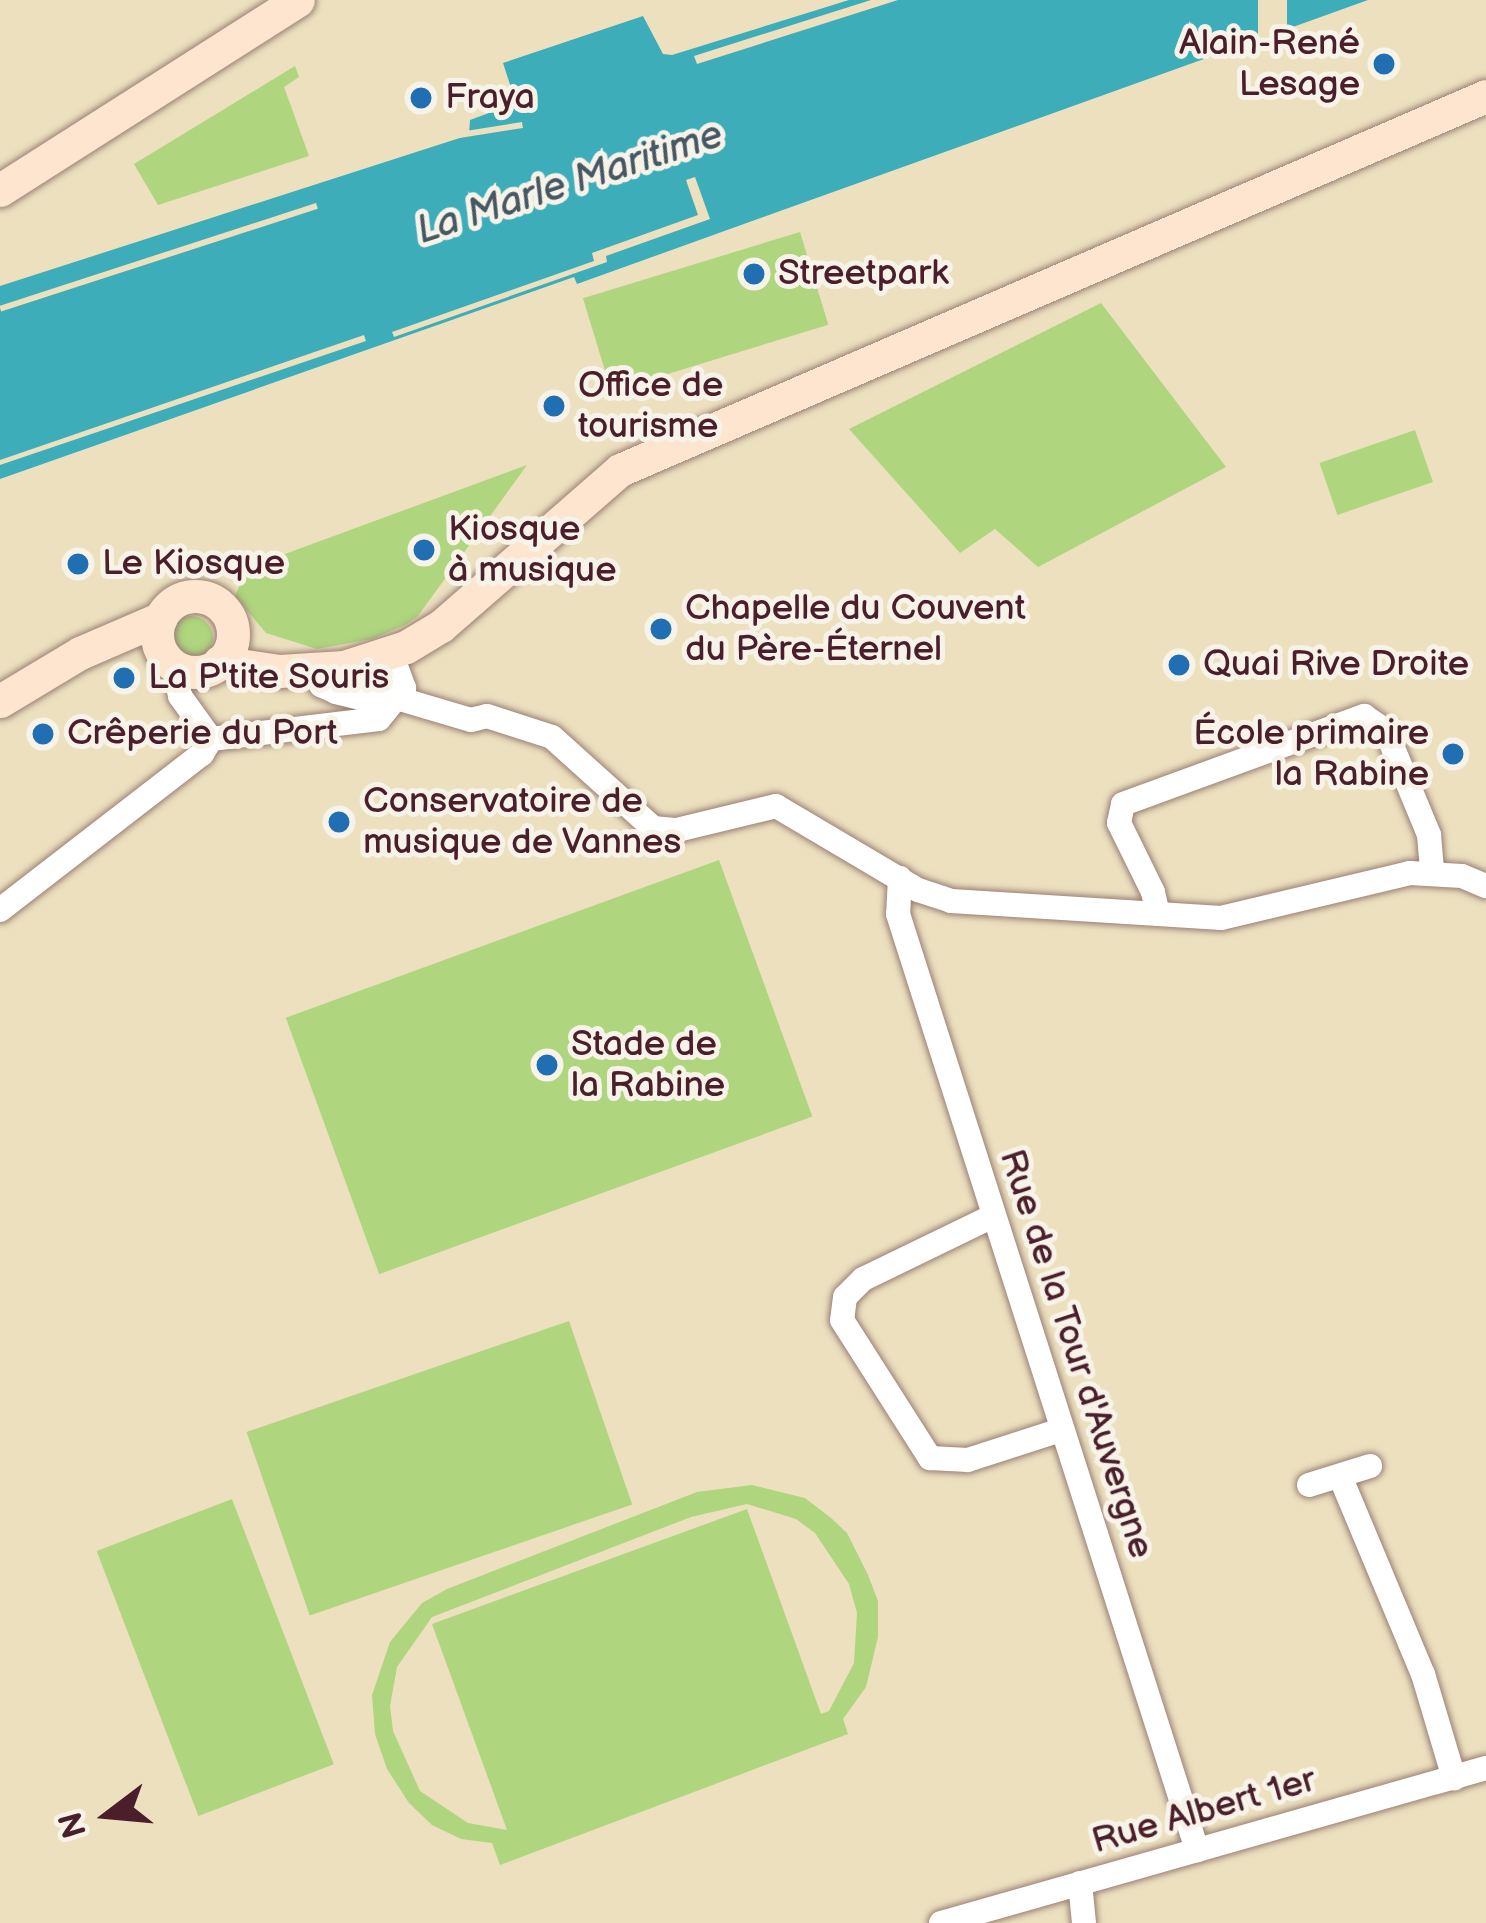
<!DOCTYPE html>
<html>
<head>
<meta charset="utf-8">
<style>
	body { margin:0 }
	#map { position:relative; width:1486px; height:1923px; overflow:hidden; background:#ece0bf; font-family:"Balsamiq Sans",sans-serif }
	div>[style] { position:absolute }
	[style*='--x'] { left:calc(var(--x)*1px); top:calc(var(--y)*1px); width:calc(var(--w)*1px); rotate:calc(var(--a)*1deg) }
	.green>* { inset:0; background:#afd57f; transform-origin:0 0 }
	.round { border-radius:50% }
	.water>* { inset:0; background:#3dadb9 }
	.pier>* { inset:0; background:#ece0bf; transform-origin:0 0 }
	.roads { filter:drop-shadow(0 0 3px #9b8075) drop-shadow(0 0 3px #9b8075) }
	.street>* { height:24px; margin:-12px; padding:0 12px; transform-origin:12px; border-radius:12px; background:#fff }
	.secondary>* { height:33px; margin:-16.5px; padding:0 16.5px; transform-origin:16.5px; border-radius:16.5px; background:#fde5d0 }
	.secondary>.ring { margin:-16.5px; padding:0; box-sizing:content-box; background:none; border:33px solid #fde5d0; border-radius:50% }
	.dots>* { width:33px; height:33px; translate:-50% -50%; box-sizing:border-box; border:6px solid #f7f3e8; border-radius:50% }
	span { translate:-50% -50%; white-space:nowrap; text-align:center; line-height:1.15; -webkit-text-stroke:10px #f7f3e8; paint-order:stroke }
	.poi-label { font-size:36px; color:#4a1f2b }
	.right { translate:-100% -50%; text-align:right }
	.left { translate:0 -50%; text-align:left }
	.street-label { font-size:36px; color:#4a1f2b }
	.water-label { font-size:39px; color:#455864; font-style:italic }
	.north { position:absolute; left:48px; top:1755px; width:120px; height:120px; -webkit-text-stroke:9px #f7f3e8; paint-order:stroke; rotate:254deg; font-size:33px; font-weight:700; line-height:48px; text-align:center; color:#4a1f2b }
	.north::after { content:''; display:block; margin:auto; width:42px; height:54px; background:#4a1f2b; clip-path:polygon(50% 0,100% 100%,50% 72%,0 100%) }
</style>
</head>
<body>
<div id="map">
	<div class="green">
		<div style="clip-path:polygon(295px 66px,299px 77px,284px 87px,309px 156px,158px 205px,134px 164px)"></div>
		<div style="left:800px;top:232px;width:97px;height:227px;rotate:73deg"></div>
		<div style="clip-path:polygon(1101px 303px,1226px 467px,1038px 567px,995px 529px,960px 553px,849px 429px)"></div>
		<div style="left:1415px;top:430px;width:55px;height:101px;rotate:71deg"></div>
		<div style="clip-path:polygon(527px 465px,418px 616px,405px 625px,372px 639px,317px 649px,266px 633px,235px 596px,250px 561px,274px 558px)"></div>
		<div class="round" style="left:169px;top:616px;width:44px;height:44px"></div>
		<div style="left:719px;top:860px;width:273px;height:461px;rotate:70deg"></div>
		<div style="left:569px;top:1321px;width:194px;height:341px;rotate:71deg"></div>
		<div style="clip-path:polygon(evenodd,752px 1485px,805px 1498px,831px 1518px,847px 1533px,868px 1575px,878px 1601px,878px 1637px,866px 1687px,843px 1719px,848px 1734px,500px 1865px,492px 1843px,461px 1839px,432px 1825px,409px 1803px,387px 1769px,375px 1734px,372px 1695px,390px 1642px,422px 1603px,447px 1589px,697px 1492px,752px 1485px,747px 1504px,796px 1519px,815px 1533px,849px 1584px,857px 1613px,854px 1663px,829px 1711px,821px 1714px,747px 1509px,432px 1624px,507px 1830px,468px 1823px,420px 1791px,393px 1731px,390px 1706px,397px 1667px,432px 1617px,691px 1517px,747px 1504px)"></div>
		<div style="left:232px;top:1499px;width:284px;height:145px;rotate:69deg"></div>
	</div>
	<div class="water">
		<div style="clip-path:polygon(849px 0,1368px 0,577px 284px,574px 277px,0 479px,0 286px,469px 135px,470px 120px,516px 103px,503px 63px,643px 16px,663px 54px,672px 55px)"></div>
	</div>
	<div class="pier">
		<div style="clip-path:polygon(871px 0,898px 0,697px 64px,694px 56px)"></div>
		<div style="left:1258px;top:0;width:29px;height:551px"></div>
		<div style="left:522px;top:122px;width:6px;height:195px;rotate:81deg"></div>
		<div style="clip-path:polygon(695px 177px,710px 219px,606px 256px,607px 262px,394px 337px,392px 332px,594px 261px,592px 253px,698px 215px,686px 180px)"></div>
		<div style="left:316px;top:203px;width:6px;height:333px;rotate:72deg"></div>
		<div style="clip-path:polygon(364px 335px,366px 341px,0 465px,0 460px)"></div>
	</div>
	<div class="roads">
		<div class="street">
			<div style="--x:173;--y:665;--w:32;--a:77"></div>
			<div style="--x:180;--y:696;--w:53;--a:54.2"></div>
			<div style="--x:211;--y:739;--w:169;--a:-6.8"></div>
			<div style="--x:379;--y:719;--w:40;--a:-51"></div>
			<div style="--x:404;--y:688;--w:38;--a:-110"></div>
			<div style="--x:311;--y:667;--w:21;--a:61"></div>
			<div style="--x:321;--y:685;--w:17;--a:25"></div>
			<div style="--x:336;--y:692;--w:36;--a:14"></div>
			<div style="--x:371;--y:701;--w:29;--a:-4"></div>
			<div style="--x:400;--y:699;--w:74;--a:16.5"></div>
			<div style="--x:471;--y:720;--w:16;--a:-14"></div>
			<div style="--x:487;--y:716;--w:68;--a:17.9"></div>
			<div style="--x:552;--y:737;--w:136;--a:42"></div>
			<div style="--x:653;--y:828;--w:24;--a:5"></div>
			<div style="--x:677;--y:830;--w:102;--a:-13.6"></div>
			<div style="--x:776;--y:806;--w:165;--a:30.6"></div>
			<div style="--x:918;--y:890;--w:35;--a:18"></div>
			<div style="--x:951;--y:901;--w:271;--a:3.6"></div>
			<div style="--x:1221;--y:918;--w:194;--a:-13.4"></div>
			<div style="--x:1410;--y:873;--w:52;--a:3.3"></div>
			<div style="--x:1462;--y:876;--w:26;--a:23"></div>
			<div style="--x:900;--y:878;--w:36;--a:93"></div>
			<div style="--x:898;--y:914;--w:983;--a:72.28"></div>
			<div style="--x:0;--y:910;--w:255;--a:-37.7"></div>
			<div style="--x:202;--y:754;--w:17;--a:-59"></div>
			<div style="--x:1158;--y:914;--w:23;--a:-103"></div>
			<div style="--x:1153;--y:892;--w:77;--a:-116.2"></div>
			<div style="--x:1119;--y:823;--w:19;--a:-78"></div>
			<div style="--x:1123;--y:804;--w:257;--a:-20.1"></div>
			<div style="--x:1364;--y:716;--w:27;--a:34"></div>
			<div style="--x:1386;--y:731;--w:113;--a:67.5"></div>
			<div style="--x:1429;--y:835;--w:37;--a:85"></div>
			<div style="--x:993;--y:1216;--w:144;--a:154.1"></div>
			<div style="--x:863;--y:1279;--w:25;--a:135"></div>
			<div style="--x:845;--y:1297;--w:23;--a:97"></div>
			<div style="--x:842;--y:1320;--w:164;--a:57.5"></div>
			<div style="--x:930;--y:1458;--w:38;--a:3"></div>
			<div style="--x:968;--y:1460;--w:98;--a:-17.9"></div>
			<div style="--x:1340;--y:1476;--w:215;--a:67.3"></div>
			<div style="--x:1423;--y:1674;--w:109;--a:73.4"></div>
			<div style="--x:1309;--y:1485;--w:64;--a:-17.3"></div>
			<div style="--x:1080;--y:1883;--w:40;--a:84.3"></div>
			<div style="--x:941;--y:1923;--w:567;--a:-15.88"></div>
		</div>
		<div class="secondary">
			<div style="--x:0;--y:190;--w:353;--a:-32.5"></div>
			<div class="ring" style="left:157px;top:596px;width:43px;height:43px"></div>
			<div style="--x:219;--y:662;--w:61;--a:8.5"></div>
			<div style="--x:279;--y:671;--w:65;--a:-3.5"></div>
			<div style="--x:344;--y:667;--w:65;--a:-17.9"></div>
			<div style="--x:406;--y:647;--w:41;--a:-31"></div>
			<div style="--x:441;--y:626;--w:237;--a:-41.1"></div>
			<div style="--x:620;--y:470;--w:943;--a:-23.36"></div>
			<div style="--x:0;--y:701;--w:93;--a:-31"></div>
			<div style="--x:80;--y:653;--w:88;--a:-23.4"></div>
		</div>
	</div>
	<div class="dots">
		<div style="left:1384px;top:64px;background:#1f6fb2"></div>
		<div style="left:421px;top:98px;background:#1f6fb2"></div>
		<div style="left:754px;top:274px;background:#1f6fb2"></div>
		<div style="left:554px;top:406px;background:#1f6fb2"></div>
		<div style="left:424px;top:550px;background:#1f6fb2"></div>
		<div style="left:78px;top:564px;background:#1f6fb2"></div>
		<div style="left:661px;top:629px;background:#1f6fb2"></div>
		<div style="left:1179px;top:665px;background:#1f6fb2"></div>
		<div style="left:124px;top:678px;background:#1f6fb2"></div>
		<div style="left:43px;top:734px;background:#1f6fb2"></div>
		<div style="left:1453px;top:754px;background:#1f6fb2"></div>
		<div style="left:339px;top:822px;background:#1f6fb2"></div>
		<div style="left:547px;top:1065px;background:#1f6fb2"></div>
	</div>
	<div class="poi-label">
		<span class="right" style="left:1360px;top:64px">Alain-René<br>Lesage</span>
		<span class="left" style="left:445px;top:98px">Fraya</span>
		<span class="left" style="left:778px;top:274px">Streetpark</span>
		<span class="left" style="left:578px;top:406px">Office de<br>tourisme</span>
		<span class="left" style="left:448px;top:550px">Kiosque<br>à musique</span>
		<span class="left" style="left:102px;top:564px">Le Kiosque</span>
		<span class="left" style="left:685px;top:629px">Chapelle du Couvent<br>du Père-Éternel</span>
		<span class="left" style="left:1203px;top:665px">Quai Rive Droite</span>
		<span class="left" style="left:148px;top:678px">La P'tite Souris</span>
		<span class="right" style="left:1429px;top:754px">École primaire<br>la Rabine</span>
		<span class="left" style="left:67px;top:734px">Crêperie du Port</span>
		<span class="left" style="left:363px;top:822px">Conservatoire de<br>musique de Vannes</span>
		<span class="left" style="left:571px;top:1065px">Stade de<br>la Rabine</span>
	</div>
	<div class="street-label">
		<span style="left:1076px;top:1354px;rotate:72deg">Rue de la Tour d'Auvergne</span>
		<span style="left:1204px;top:1811px;rotate:-16deg">Rue Albert 1er</span>
	</div>
	<div class="water-label">
		<span style="left:570px;top:184px;rotate:-18deg">La Marle Maritime</span>
	</div>
	<div class="north">N</div>
</div>
</body>
</html>
